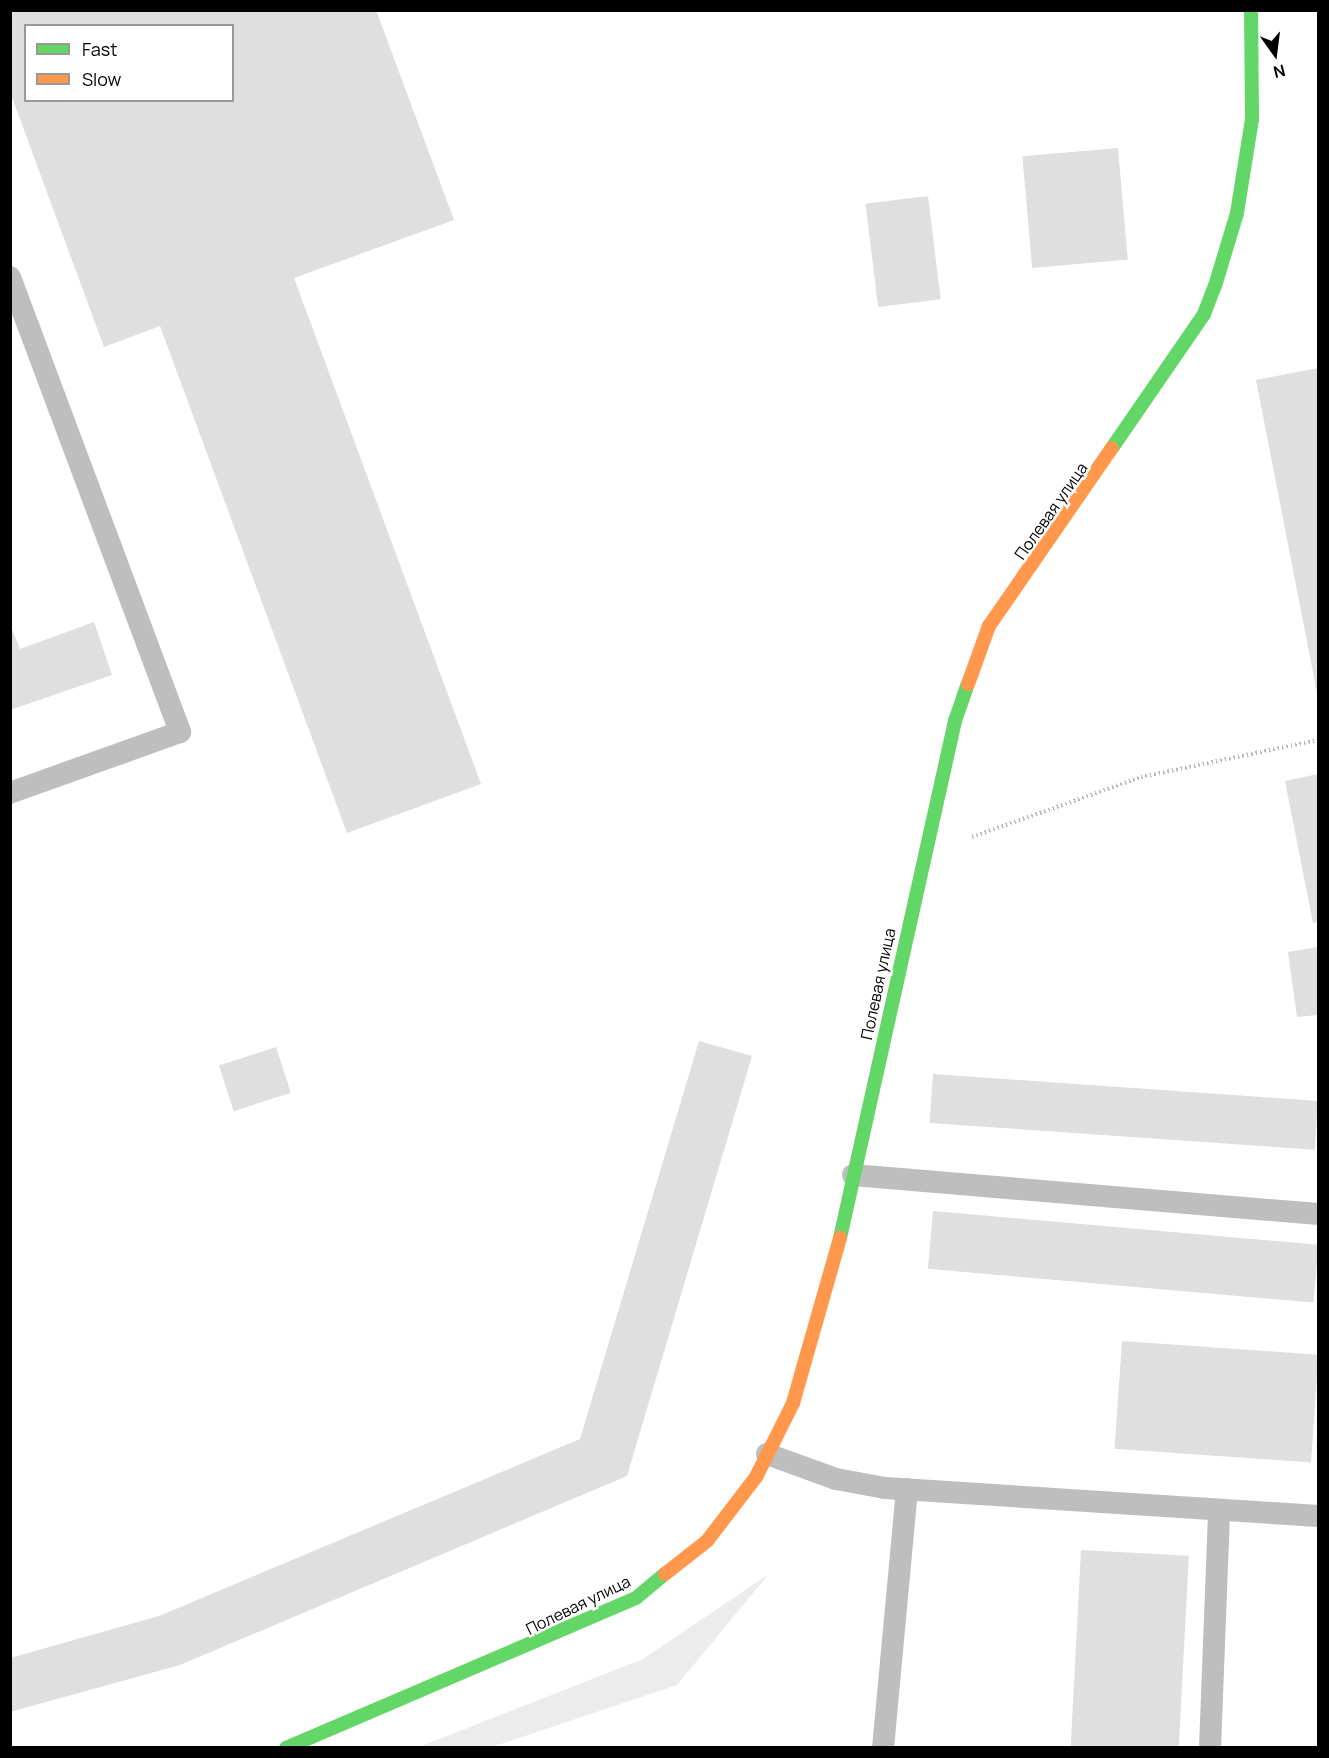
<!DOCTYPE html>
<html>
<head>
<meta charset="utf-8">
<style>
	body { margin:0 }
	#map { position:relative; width:1329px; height:1758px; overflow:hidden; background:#fff; font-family:Manrope,sans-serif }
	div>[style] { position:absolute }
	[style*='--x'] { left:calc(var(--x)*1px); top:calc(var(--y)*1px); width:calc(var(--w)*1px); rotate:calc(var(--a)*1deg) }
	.green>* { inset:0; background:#ececec }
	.building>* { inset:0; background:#dfdfdf; transform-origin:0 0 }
	.path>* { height:4px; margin-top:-2px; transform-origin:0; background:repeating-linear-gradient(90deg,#b9b9b9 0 1.5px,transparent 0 4.5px) }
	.lane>* { height:22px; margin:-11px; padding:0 11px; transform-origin:11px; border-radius:11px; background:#bebebe }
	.fast>* { height:14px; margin:-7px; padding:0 7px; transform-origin:7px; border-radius:7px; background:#63d668 }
	.slow>* { height:14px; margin:-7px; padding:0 7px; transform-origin:7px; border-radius:7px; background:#ff974d }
	span { translate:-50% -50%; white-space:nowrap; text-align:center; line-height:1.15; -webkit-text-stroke:5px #fff; paint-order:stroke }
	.street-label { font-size:16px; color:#000 }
	.frame { position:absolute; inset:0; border:12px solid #000; pointer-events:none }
	.legend { position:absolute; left:24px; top:24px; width:210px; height:78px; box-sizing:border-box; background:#fff; border:2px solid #999; margin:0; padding:8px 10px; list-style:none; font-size:18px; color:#000 }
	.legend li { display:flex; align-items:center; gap:12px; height:30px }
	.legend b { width:30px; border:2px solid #999 }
	.north { position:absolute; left:1245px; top:24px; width:60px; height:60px; -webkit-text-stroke:4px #fff; paint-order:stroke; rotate:166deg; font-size:16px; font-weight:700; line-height:24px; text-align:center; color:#000 }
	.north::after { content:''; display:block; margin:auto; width:21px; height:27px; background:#000; clip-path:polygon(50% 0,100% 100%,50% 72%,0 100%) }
</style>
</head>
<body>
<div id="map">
	<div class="green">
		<div style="clip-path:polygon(769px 1574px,677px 1685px,492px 1747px,419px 1747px,643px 1659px)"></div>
	</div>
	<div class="building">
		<div style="clip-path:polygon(evenodd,10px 10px,376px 10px,454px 220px,294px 278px,481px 784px,347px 833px,160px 326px,104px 347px,10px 92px,10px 10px,26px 26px,232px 26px,232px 100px,26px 100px,26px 26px)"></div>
		<div style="left:1118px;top:148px;width:112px;height:96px;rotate:85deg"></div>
		<div style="left:928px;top:196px;width:104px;height:63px;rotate:83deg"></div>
		<div style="clip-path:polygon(1318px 368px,1318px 693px,1317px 693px,1256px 380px)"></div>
		<div style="clip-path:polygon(94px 622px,112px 675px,10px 710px,10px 624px,20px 649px)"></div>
		<div style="clip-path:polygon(1318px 774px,1318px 922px,1313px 923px,1285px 781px)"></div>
		<div style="clip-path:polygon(1318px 947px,1318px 1015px,1297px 1017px,1288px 952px)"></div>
		<div style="clip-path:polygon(699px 1041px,752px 1056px,627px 1476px,180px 1665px,10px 1712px,10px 1658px,159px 1616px,580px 1439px)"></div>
		<div style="left:276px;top:1047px;width:48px;height:60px;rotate:72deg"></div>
		<div style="left:933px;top:1074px;width:386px;height:49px;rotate:4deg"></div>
		<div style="left:933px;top:1211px;width:387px;height:58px;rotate:5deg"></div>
		<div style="left:1122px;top:1341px;width:197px;height:108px;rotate:4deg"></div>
		<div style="left:1081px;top:1550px;width:108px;height:198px;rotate:3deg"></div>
	</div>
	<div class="path">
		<div style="--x:972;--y:837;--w:179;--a:-19.5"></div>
		<div style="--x:1141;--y:777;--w:181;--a:-11.8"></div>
	</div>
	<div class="lane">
		<div style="--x:10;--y:277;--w:486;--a:69.5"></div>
		<div style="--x:180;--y:732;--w:181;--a:160.3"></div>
		<div style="--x:853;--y:1175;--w:467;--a:4.8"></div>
		<div style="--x:767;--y:1454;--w:73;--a:19.9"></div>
		<div style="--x:836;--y:1479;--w:50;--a:10.4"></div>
		<div style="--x:885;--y:1488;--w:434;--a:3.7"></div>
		<div style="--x:883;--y:1748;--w:260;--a:-84.7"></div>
		<div style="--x:1210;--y:1748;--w:238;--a:-87.8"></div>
	</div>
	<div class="fast">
		<div style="--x:1112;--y:448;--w:163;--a:-55.5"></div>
		<div style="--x:1204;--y:314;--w:30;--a:-69"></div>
		<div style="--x:1215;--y:286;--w:76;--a:-73.2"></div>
		<div style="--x:1237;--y:213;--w:95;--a:-80.9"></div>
		<div style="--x:1252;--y:119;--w:109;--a:-90.5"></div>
		<div style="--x:840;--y:1238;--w:530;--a:-77.46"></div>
		<div style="--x:955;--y:721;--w:39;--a:-71"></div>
		<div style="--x:286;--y:1748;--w:381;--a:-23.2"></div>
		<div style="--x:636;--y:1598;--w:38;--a:-40"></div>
	</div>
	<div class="slow">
		<div style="--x:968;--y:684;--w:62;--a:-70.1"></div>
		<div style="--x:989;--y:626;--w:216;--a:-55.4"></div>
		<div style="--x:665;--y:1574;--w:53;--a:-38.2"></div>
		<div style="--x:707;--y:1541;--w:81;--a:-52.6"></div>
		<div style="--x:756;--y:1477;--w:83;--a:-63.4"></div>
		<div style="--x:793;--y:1403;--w:172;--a:-74.1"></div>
	</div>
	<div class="street-label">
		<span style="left:1051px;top:511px;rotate:-55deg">Полевая улица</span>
		<span style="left:878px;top:984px;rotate:-78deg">Полевая улица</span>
		<span style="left:578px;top:1605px;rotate:-26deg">Полевая улица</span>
	</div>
	<div class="frame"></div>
	<ul class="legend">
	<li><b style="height:8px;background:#63d668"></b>Fast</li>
	<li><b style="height:8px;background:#ff974d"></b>Slow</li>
	</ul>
	<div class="north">N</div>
</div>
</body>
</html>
